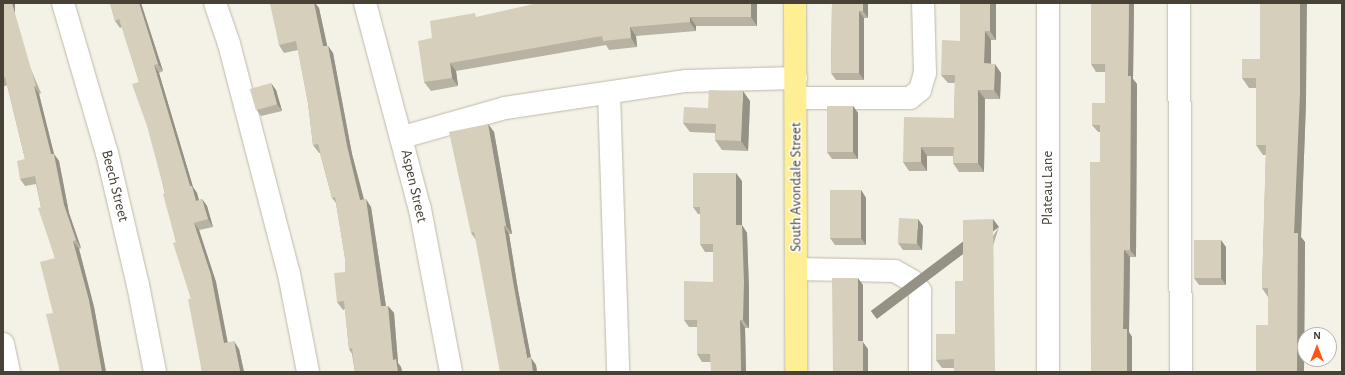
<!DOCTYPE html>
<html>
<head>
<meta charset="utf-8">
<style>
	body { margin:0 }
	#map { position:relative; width:1345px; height:375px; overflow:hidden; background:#f4f1e6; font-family:"Alegreya Sans",sans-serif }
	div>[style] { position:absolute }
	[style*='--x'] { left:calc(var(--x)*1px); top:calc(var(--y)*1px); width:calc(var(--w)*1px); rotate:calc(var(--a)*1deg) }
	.roads { filter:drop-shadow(0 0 1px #bfbaa9) drop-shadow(0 0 1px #bfbaa9) }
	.minor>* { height:22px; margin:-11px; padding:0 11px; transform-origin:11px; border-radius:11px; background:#fff }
	.major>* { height:22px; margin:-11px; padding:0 11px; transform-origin:11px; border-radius:11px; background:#ffef94 }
	.wall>* { inset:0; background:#b7b2a2 }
	.shaded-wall>* { inset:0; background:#959184; transform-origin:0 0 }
	.building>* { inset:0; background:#d5cfbc; transform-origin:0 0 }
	span { translate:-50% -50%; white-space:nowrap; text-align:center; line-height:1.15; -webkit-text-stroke:3px #fff; paint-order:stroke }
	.street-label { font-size:15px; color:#474235 }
	.frame { position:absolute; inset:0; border:4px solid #474235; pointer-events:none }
	.north { position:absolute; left:1297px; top:327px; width:40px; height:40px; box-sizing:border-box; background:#fff; border:1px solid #b5b3ae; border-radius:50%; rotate:0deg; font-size:11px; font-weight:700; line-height:16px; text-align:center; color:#474235 }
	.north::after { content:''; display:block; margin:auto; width:14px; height:18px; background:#fe5513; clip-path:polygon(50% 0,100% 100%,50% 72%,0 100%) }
</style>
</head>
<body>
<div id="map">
	<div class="roads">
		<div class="minor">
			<div style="--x:63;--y:3;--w:156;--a:73.7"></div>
			<div style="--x:107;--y:153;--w:136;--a:76.8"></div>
			<div style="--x:138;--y:285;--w:89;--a:78.9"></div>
			<div style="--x:215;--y:3;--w:43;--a:71.1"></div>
			<div style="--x:229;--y:44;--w:238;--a:75.4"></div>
			<div style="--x:289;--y:274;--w:100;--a:79"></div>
			<div style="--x:365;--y:3;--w:213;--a:75.1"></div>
			<div style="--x:420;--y:209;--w:166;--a:79.2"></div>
			<div style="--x:1179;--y:3;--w:369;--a:89.7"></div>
			<div style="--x:609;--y:94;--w:278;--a:88.1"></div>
			<div style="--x:796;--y:98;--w:114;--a:0"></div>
			<div style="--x:910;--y:98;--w:13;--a:-39"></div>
			<div style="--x:920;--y:90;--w:18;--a:-74"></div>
			<div style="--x:925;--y:73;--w:70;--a:-91.6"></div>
			<div style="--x:403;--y:137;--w:106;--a:-15.9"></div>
			<div style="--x:505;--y:108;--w:183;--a:-8.5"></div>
			<div style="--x:686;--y:81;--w:110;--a:-1.6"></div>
			<div style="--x:797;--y:269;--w:98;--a:1.2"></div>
			<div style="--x:895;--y:271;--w:20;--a:30"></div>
			<div style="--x:912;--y:281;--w:13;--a:51"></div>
			<div style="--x:920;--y:291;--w:81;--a:90"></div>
			<div style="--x:3;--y:344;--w:29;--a:78"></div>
			<div style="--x:1048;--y:372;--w:369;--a:-90"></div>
		</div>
		<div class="major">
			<div style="--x:795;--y:3;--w:369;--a:89.8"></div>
		</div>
	</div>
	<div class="wall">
		<div style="clip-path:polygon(3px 3px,41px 93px,39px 94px,54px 154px,59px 161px,69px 213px,81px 248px,79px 249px,94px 307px,106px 372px,60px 372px,53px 313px,55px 258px,41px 207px,36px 184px,25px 186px,20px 179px,25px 159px,7px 85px,3px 87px)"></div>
		<div style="clip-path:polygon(110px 3px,141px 3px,163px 71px,159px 73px,193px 187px,197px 193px,199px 200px,202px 199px,207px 206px,213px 227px,199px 230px,216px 282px,228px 343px,239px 349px,244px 372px,202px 372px,191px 299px,176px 242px,139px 82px,122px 27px,120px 28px,115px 21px)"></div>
		<div style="clip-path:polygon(273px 3px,315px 3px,319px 8px,327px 46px,328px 46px,333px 53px,352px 154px,364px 199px,371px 207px,386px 306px,388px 306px,394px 313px,398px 363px,401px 367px,402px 372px,355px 372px,352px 354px,349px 349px,345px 309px,343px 310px,337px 302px,345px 272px,345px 258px,336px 203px,332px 198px,320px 153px,319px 153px,313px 145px,308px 103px,298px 50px,284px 53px,279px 45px)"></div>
		<div style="clip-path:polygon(757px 3px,757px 26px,696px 26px,696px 31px,636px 36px,637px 47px,609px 50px,606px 45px,456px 71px,458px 86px,431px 91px,424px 82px,432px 38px,478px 17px)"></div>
		<div style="clip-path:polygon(832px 3px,868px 3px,868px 18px,864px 18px,864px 80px,836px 80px,831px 73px)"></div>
		<div style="clip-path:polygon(996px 3px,996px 40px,991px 40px,991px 64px,1001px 73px,1000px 99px,985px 99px,984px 172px,959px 172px,953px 163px,953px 156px,927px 156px,927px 171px,909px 171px,903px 162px,954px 118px,955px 83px,948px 83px,941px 75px,960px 41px)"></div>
		<div style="clip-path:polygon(1091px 3px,1134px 3px,1133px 79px,1137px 84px,1136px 257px,1130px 257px,1129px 332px,1132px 337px,1132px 372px,1100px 162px,1100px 132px,1098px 132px,1092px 125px,1105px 103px,1105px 72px,1096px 72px,1091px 64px)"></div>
		<div style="clip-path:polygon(1260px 59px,1306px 102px,1301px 237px,1305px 242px,1304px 372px,1256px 372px,1268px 325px,1268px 297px,1262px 288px,1266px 155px,1263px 155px,1256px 145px,1256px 88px,1249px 88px,1242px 78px)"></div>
		<div style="clip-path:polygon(276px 90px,282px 111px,261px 116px,256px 109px)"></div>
		<div style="clip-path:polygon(750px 101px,748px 151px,722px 150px,715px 140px,715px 133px,690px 132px,683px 123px,708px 108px)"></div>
		<div style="clip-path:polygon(853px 106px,858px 113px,858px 159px,832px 159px,827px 152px)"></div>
		<div style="clip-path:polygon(488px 124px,494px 132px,512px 234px,509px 234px,518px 290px,531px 358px,536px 365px,537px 372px,476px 240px,471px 233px)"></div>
		<div style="clip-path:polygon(742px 181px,742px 225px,747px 233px,749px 290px,749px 328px,745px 328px,746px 372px,711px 372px,711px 362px,702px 362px,697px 354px,697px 327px,689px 327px,684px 320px,713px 282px,713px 252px,705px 252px,700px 244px,700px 214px,698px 214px,693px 207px)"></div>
		<div style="clip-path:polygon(861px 190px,866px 198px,866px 245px,835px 245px,830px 238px)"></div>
		<div style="clip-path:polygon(923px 226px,922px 250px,903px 250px,898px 243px)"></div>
		<div style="clip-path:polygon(999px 227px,954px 368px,942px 368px,936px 360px,955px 334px,963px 281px)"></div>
		<div style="clip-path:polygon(1226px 247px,1226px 285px,1199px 285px,1194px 278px)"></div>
	</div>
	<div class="shaded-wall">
		<div style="left:12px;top:3px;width:3px;height:86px"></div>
		<div style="clip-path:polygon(139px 3px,141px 3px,163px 71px,158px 64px)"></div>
		<div style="clip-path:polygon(314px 3px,315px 3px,319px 8px,329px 54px,323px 46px)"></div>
		<div style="clip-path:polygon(751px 3px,757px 3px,757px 26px,751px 17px)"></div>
		<div style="clip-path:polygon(863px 3px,868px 3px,868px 18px,863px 11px)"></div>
		<div style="clip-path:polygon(990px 3px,996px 3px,996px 40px,990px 31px)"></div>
		<div style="clip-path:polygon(1129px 3px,1134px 3px,1133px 79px,1137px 84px,1136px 257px,1130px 250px,1128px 76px)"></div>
		<div style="clip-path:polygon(1300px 3px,1307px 3px,1306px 102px,1301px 237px,1305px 242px,1304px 372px,1297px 372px,1294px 233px)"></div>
		<div style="clip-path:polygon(859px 11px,864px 18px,864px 80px,859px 73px)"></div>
		<div style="clip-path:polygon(690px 17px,696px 26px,696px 31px,690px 22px)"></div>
		<div style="clip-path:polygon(630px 27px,636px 36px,637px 47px,631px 38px)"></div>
		<div style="clip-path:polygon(985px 31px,991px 40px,991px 72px,984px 63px)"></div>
		<div style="clip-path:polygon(328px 46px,333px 53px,352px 154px,366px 208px,360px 200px,347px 146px)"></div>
		<div style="clip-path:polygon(450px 63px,456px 71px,458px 86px,452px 78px)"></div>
		<div style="clip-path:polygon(995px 64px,1001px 73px,1000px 99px,994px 90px)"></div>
		<div style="clip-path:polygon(154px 65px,159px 73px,193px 187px,197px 193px,201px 208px,196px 201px,190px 186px)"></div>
		<div style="clip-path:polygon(271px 83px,276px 90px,282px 111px,277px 104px)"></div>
		<div style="clip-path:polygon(34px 86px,39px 94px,54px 154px,59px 161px,69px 213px,81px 248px,76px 240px,64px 205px)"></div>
		<div style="clip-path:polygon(978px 90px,985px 99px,984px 172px,978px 163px)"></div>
		<div style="clip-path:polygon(743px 91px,750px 101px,748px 151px,741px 141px)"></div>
		<div style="clip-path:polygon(853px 106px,858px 113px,858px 159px,853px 152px)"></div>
		<div style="clip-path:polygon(488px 124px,494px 132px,512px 234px,506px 226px)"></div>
		<div style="clip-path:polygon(921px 147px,927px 156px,927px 171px,921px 162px)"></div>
		<div style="clip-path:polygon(736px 173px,742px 181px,742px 233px,736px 225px)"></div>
		<div style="clip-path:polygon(861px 190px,866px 198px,866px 245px,861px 238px)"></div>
		<div style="clip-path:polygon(202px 199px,207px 206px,213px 227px,208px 219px)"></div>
		<div style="clip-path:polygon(366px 199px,371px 207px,387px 314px,381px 306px)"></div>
		<div style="clip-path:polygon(918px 219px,923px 226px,922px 250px,917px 243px)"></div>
		<div style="left:993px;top:219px;width:10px;height:153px;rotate:53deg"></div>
		<div style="clip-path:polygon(194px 223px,199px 230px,216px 282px,229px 350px,224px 343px)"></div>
		<div style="clip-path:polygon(742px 225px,747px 233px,749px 290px,749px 328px,743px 320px)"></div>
		<div style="clip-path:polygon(504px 226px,509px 234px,518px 290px,531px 358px,536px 365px,537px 372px,533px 372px,527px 358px,513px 282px)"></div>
		<div style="clip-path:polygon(1221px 240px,1226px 247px,1226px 285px,1221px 278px)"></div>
		<div style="clip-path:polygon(73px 241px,79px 249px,94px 307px,106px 372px,102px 372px)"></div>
		<div style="clip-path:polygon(1124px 250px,1130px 257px,1129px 332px,1132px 337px,1132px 372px,1127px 372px,1123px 329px)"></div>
		<div style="clip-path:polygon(858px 278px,863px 285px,863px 342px,868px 349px,868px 372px,863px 372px,858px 341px)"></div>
		<div style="clip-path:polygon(388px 306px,394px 313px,398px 363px,401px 367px,402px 372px,398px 372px,393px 360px)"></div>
		<div style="clip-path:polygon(740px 320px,745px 328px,746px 372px,741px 372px)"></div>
		<div style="clip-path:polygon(234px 341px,239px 349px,244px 372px,241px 372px,240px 371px)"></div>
	</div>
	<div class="building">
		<div style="clip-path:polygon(3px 3px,12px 3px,36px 86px,34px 86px,51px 154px,54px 154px,64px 205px,76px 240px,73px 241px,89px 300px,102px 372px,60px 372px,46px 314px,53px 313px,40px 262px,55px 258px,38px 208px,41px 207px,35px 176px,20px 179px,17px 161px,25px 159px,5px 77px,3px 78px)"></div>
		<div style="clip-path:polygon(110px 3px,139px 3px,158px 64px,154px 65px,190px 186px,192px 186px,196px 201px,202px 199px,208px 219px,194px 223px,211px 275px,224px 343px,234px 341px,240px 371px,234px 372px,202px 372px,188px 299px,191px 299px,173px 243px,176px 242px,163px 194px,165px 193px,147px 126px,132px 84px,139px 82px,119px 19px,115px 21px)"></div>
		<div style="clip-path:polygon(273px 3px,314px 3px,323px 46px,328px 46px,347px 146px,360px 200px,366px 199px,381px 306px,388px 306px,393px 360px,396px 359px,398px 372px,355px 372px,352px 348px,349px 349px,344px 301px,337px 302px,334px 273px,345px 272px,345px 258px,335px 197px,332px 198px,318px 144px,313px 145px,308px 103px,296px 41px,279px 45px,270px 4px)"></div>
		<div style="clip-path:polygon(538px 3px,751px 3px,751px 17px,690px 17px,690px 22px,630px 27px,631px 38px,603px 41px,602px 36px,450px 63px,452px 78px,424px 82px,418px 41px,432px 38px,430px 21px,475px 13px,476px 17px)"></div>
		<div style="clip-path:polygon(832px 3px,863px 3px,863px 11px,859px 11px,859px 73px,831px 73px)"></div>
		<div style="clip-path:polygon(960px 3px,990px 3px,990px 31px,985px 31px,984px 63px,995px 64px,994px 90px,978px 90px,978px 163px,953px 163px,954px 147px,921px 147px,921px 162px,903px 162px,904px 117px,954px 118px,955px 75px,941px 75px,942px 40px,960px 41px)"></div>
		<div style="clip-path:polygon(1091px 3px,1129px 3px,1128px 76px,1131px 76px,1130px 250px,1124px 250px,1123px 329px,1127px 329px,1127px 372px,1091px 372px,1090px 162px,1100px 162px,1100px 125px,1092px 125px,1092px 103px,1105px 103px,1105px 64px,1091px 64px)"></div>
		<div style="clip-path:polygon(1260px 3px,1300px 3px,1300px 93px,1294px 233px,1298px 233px,1297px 372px,1256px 372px,1256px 325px,1268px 325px,1268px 288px,1262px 288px,1266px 145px,1256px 145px,1256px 78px,1242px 78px,1242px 59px,1260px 59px)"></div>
		<div style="left:271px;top:83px;width:22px;height:22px;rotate:74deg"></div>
		<div style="clip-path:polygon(709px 90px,743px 91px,741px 141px,715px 140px,716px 124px,683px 123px,684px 107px,708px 108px)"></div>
		<div style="left:827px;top:106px;width:26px;height:46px"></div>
		<div style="clip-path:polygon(488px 124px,506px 226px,504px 226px,513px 282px,527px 358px,531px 357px,533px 372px,500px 372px,474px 232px,471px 233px,449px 132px)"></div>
		<div style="clip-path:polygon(693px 173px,736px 173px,736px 225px,742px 225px,744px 282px,743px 320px,740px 320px,741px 372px,711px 372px,710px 354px,697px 354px,697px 320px,684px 320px,684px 281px,713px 282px,713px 244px,700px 244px,700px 207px,693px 207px)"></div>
		<div style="left:830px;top:190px;width:31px;height:48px"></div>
		<div style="left:899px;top:218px;width:19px;height:25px;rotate:3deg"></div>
		<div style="clip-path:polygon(993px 219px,995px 372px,954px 372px,954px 359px,936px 360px,936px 334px,955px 334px,955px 281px,963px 281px,963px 220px)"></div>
		<div style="left:1194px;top:240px;width:27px;height:38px"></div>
		<div style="clip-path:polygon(832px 278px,858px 278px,858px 341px,863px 341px,863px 372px,833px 372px)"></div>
	</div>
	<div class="street-label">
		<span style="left:115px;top:186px;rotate:76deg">Beech Street</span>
		<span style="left:414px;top:186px;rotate:77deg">Aspen Street</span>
		<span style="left:796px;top:187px;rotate:-90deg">South Avondale Street</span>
		<span style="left:1048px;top:188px;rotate:-90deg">Plateau Lane</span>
	</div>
	<div class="frame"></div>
	<div class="north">N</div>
</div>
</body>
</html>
